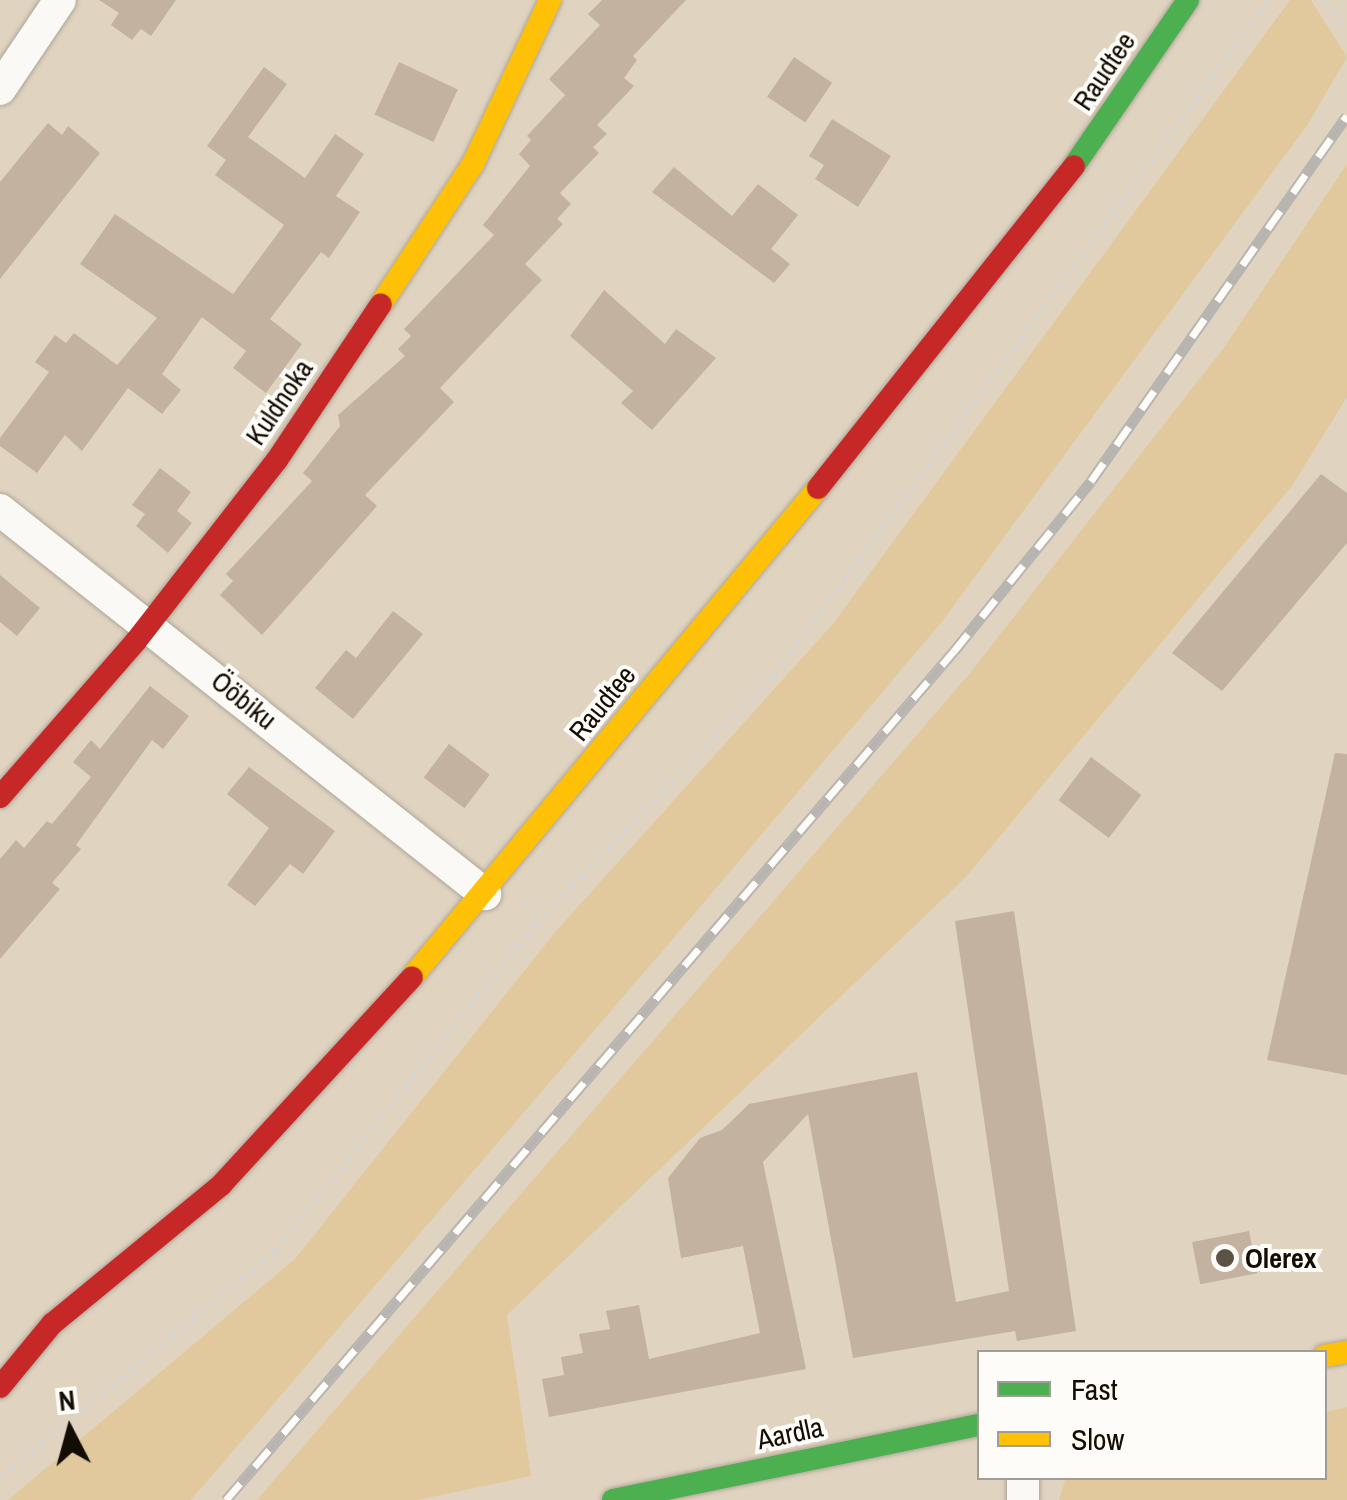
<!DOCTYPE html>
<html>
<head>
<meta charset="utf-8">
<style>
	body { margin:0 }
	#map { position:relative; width:1347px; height:1500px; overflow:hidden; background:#e0d4c1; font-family:"Archivo Narrow",sans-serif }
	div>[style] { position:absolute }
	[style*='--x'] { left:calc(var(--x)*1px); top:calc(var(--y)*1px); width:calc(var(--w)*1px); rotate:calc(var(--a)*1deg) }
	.green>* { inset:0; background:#e2c99d }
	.building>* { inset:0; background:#c3b29f; transform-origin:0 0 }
	.path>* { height:6px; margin-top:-3px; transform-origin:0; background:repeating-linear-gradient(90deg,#d7d3ce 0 5px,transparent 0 13px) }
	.roads { filter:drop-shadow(0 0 2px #afa697) drop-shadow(0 0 2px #afa697) }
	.street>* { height:32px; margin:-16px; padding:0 16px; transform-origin:16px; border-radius:16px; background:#faf9f6 }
	.fast>* { height:22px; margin:-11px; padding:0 11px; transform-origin:11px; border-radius:11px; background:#4caf50 }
	.slow>* { height:22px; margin:-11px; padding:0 11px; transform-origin:11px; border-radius:11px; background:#ffc107 }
	.jam>* { height:22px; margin:-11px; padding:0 11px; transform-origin:11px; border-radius:11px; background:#c62828 }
	.rail>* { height:11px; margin-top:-5.5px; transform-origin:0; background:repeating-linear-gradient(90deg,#fefcf8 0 22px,#b8b5b1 0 44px); box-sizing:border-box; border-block:2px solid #b8b5b1 }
	.dots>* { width:28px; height:28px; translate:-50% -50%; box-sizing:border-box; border:5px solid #fefcf8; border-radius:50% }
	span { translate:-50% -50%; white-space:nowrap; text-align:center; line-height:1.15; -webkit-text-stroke:8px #fefcf8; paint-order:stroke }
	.street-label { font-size:28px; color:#140d03 }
	.poi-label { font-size:28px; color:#140d03; font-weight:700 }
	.left { translate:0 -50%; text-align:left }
	.legend { position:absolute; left:977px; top:1350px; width:350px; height:130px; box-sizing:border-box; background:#fefcf8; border:2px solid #a09c96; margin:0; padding:12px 18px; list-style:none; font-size:30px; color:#140d03 }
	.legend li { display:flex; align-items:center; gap:20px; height:50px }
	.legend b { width:50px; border:2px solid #a09c96 }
	.north { position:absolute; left:20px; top:1380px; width:100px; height:100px; -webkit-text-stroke:8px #fefcf8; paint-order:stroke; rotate:354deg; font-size:28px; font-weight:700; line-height:40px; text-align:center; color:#140d03 }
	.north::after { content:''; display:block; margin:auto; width:35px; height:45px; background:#140d03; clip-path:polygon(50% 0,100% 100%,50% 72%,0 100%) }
</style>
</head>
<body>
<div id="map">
	<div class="green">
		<div style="clip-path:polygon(1290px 0,1311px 0,1347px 57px,1308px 124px,941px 623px,684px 926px,191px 1500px,8px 1500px,295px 1259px,556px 931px,832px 625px)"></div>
		<div style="clip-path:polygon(1347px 164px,1347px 397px,1292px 486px,967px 876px,507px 1315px,531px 1476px,418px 1500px,257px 1500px,970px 673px,1225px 346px)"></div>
		<div style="clip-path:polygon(1347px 1407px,1347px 1500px,1059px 1500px,1066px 1478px,1324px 1478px,1325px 1412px)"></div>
	</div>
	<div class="building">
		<div style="clip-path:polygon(99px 0,176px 0,151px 36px,141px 29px,132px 40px,111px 25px,119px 13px)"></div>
		<div style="clip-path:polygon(602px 0,686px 0,633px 56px,637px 60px,624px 78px,634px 86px,597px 125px,607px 134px,593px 147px,599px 153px,560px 193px,571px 204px,557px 219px,563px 224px,525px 264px,542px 280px,440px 388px,454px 402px,365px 495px,377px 506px,262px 635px,220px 595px,233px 581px,226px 574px,312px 481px,303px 473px,340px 426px,338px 415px,405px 356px,398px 349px,411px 336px,404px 329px,494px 235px,483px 225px,530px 166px,519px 154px,531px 140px,527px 136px,565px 95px,549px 79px,600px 25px,588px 14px)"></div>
		<div style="left:794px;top:57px;width:46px;height:48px;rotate:34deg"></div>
		<div style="left:399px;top:62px;width:65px;height:58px;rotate:25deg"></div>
		<div style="clip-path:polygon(264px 67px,287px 84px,248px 137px,305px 178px,335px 134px,364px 154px,336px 196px,360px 212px,329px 258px,321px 252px,270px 319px,302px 344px,266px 393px,233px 368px,246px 351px,202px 317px,162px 374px,181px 390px,162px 414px,128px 388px,82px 451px,65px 435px,37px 473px,0 446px,0 438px,49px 372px,35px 362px,55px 335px,66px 343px,74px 333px,117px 365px,157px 318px,80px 264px,115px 214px,233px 294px,284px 225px,215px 175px,226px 160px,207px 146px)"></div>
		<div style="clip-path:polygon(832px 119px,891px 156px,858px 207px,815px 179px,824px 165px,809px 156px)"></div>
		<div style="clip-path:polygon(48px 123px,62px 135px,68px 126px,100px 153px,0 279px,0 182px)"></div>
		<div style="clip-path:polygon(674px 167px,732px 216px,758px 184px,798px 215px,771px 249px,790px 264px,774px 283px,652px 192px)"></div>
		<div style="clip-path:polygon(604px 290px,665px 344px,676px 329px,716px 358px,652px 430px,621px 403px,633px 391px,570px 336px)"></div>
		<div style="clip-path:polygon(160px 468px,191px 492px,177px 511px,192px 523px,168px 553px,136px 526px,145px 514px,132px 505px)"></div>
		<div style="clip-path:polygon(1321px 474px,1347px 493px,1347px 543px,1222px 691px,1172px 653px)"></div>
		<div style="clip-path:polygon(0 575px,40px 608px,17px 636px,0 622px)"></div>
		<div style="clip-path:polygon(393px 611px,423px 634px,353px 719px,315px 688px,346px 650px,356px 658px)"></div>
		<div style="clip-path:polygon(150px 686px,189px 716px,163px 749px,152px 740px,76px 845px,81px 849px,52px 883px,60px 889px,0 959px,0 859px,16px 840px,24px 848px,47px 821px,52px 824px,91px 777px,73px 762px,91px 740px,100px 749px)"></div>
		<div style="left:449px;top:744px;width:51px;height:42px;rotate:37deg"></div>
		<div style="clip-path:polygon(1335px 753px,1347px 754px,1347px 1075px,1267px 1060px)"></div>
		<div style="left:1091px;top:757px;width:63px;height:54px;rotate:37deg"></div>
		<div style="clip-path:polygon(249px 767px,335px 831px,303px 874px,290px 864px,255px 906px,227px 885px,269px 828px,227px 794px)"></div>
		<div style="clip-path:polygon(1014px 911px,1076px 1331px,1017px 1341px,1015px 1331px,853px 1358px,808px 1114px,763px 1162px,806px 1369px,549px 1417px,542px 1379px,564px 1375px,561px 1357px,583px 1353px,579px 1334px,610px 1329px,606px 1311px,639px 1305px,649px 1359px,760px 1333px,743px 1246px,681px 1258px,668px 1178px,700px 1138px,722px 1130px,749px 1104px,917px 1072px,956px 1302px,1009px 1291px,955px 921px)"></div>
		<div style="left:1249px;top:1231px;width:43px;height:58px;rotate:79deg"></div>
	</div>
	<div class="path">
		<div style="--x:1325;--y:0;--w:36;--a:53"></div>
		<div style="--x:524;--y:901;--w:24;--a:45"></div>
		<div style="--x:0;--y:1478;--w:356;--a:-39.4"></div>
		<div style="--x:275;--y:1252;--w:418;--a:-51.5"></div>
		<div style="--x:535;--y:925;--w:345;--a:-46.2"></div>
		<div style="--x:774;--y:676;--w:838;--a:-53.79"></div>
	</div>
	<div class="roads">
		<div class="street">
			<div style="--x:0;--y:89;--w:107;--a:-56"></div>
			<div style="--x:0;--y:510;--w:619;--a:38.37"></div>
			<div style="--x:1023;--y:1500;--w:22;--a:-90"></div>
		</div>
		<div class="fast">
			<div style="--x:1074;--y:166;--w:201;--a:-55.5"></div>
			<div style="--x:613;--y:1500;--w:374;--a:-11.6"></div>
		</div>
		<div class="slow">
			<div style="--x:381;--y:304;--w:168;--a:-56.7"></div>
			<div style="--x:473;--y:164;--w:181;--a:-64.8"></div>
			<div style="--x:412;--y:977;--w:636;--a:-50.3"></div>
			<div style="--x:1324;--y:1356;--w:23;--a:-10"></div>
		</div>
		<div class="jam">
			<div style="--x:818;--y:488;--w:411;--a:-51.5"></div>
			<div style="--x:0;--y:797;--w:207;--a:-48.9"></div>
			<div style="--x:136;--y:641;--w:229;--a:-52.1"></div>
			<div style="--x:277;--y:460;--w:187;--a:-56.3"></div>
			<div style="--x:0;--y:1387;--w:82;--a:-50.5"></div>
			<div style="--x:52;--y:1324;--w:219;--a:-39.4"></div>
			<div style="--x:221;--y:1185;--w:282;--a:-47.4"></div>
		</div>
	</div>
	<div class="rail">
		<div style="--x:226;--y:1500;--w:1118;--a:-49.39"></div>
		<div style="--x:954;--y:651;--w:218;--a:-51.1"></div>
		<div style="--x:1091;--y:481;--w:446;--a:-55"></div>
	</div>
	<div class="dots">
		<div style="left:1225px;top:1258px;background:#5b5346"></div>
	</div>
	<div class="street-label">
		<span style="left:1104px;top:71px;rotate:-56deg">Raudtee</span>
		<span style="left:279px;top:402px;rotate:-56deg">Kuldnoka</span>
		<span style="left:244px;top:700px;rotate:39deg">Ööbiku</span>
		<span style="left:602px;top:703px;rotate:-51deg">Raudtee</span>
		<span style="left:790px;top:1433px;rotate:-12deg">Aardla</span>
	</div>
	<div class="poi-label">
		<span class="left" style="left:1245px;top:1258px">Olerex</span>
	</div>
	<ul class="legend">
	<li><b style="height:12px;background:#4caf50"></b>Fast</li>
	<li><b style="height:12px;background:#ffc107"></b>Slow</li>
	</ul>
	<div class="north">N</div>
</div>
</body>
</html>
